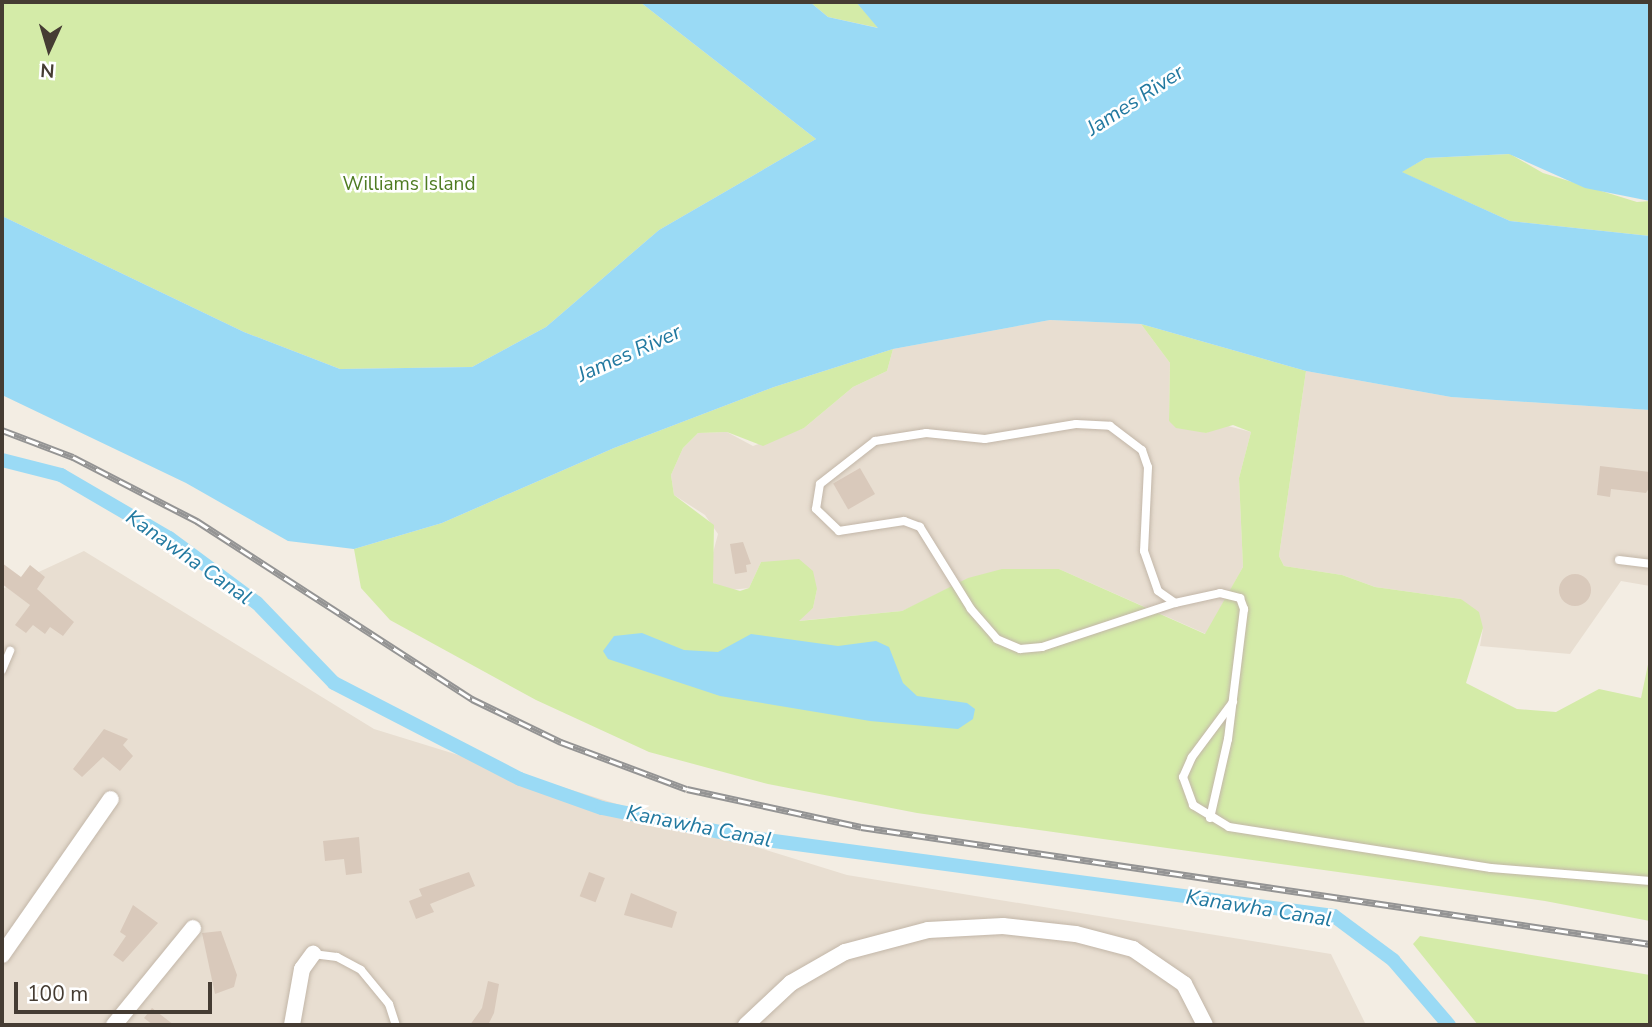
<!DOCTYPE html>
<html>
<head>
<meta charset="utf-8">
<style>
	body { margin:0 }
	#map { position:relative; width:1652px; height:1027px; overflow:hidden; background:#f3ede3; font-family:"Nunito Sans",sans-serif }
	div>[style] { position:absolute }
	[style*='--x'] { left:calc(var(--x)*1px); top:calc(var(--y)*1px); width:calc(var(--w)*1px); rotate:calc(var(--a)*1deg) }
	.residential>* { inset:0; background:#e8ded1 }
	.green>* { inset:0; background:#d4eba8 }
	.water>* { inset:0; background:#9adaf5 }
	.canal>* { height:14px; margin:-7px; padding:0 7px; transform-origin:7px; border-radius:7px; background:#9adaf5 }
	.building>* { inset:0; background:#d9c9bb; transform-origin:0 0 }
	.round { border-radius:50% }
	.roads { filter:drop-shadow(0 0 2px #c2b6a8) drop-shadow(0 0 2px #c2b6a8) }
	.service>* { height:8px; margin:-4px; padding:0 4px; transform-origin:4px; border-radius:4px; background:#fff }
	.minor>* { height:16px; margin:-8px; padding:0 8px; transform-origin:8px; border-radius:8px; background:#fff }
	.rail>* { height:7px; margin-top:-3.5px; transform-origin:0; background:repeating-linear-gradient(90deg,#fff 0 13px,#949494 0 26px); box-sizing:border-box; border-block:2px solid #949494 }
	span { translate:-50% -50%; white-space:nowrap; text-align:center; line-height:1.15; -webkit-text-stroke:5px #fff; paint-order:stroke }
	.park-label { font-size:19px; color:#4e7b22 }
	.water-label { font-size:21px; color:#2279a0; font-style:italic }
	.frame { position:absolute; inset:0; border:4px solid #453c33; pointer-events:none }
	.north { position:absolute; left:14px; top:14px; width:70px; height:70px; -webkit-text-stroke:5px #fff; paint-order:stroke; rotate:184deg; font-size:19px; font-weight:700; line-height:28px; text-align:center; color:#453c33 }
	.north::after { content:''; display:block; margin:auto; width:24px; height:32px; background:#453c33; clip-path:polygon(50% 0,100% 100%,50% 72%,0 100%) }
	.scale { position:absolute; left:14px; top:982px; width:198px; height:32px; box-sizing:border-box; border:4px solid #453c33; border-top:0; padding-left:9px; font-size:21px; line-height:24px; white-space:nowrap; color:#453c33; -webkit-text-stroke:5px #fff; paint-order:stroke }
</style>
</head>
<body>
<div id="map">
	<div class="residential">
		<div style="clip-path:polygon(1050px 320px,1141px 324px,1170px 363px,1169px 421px,1206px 433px,1224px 425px,1251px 432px,1239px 478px,1243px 567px,1206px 634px,1059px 569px,932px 598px,902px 611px,797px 621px,813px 608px,817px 589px,761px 562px,749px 588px,730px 590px,713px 583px,710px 564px,718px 534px,705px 515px,674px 495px,671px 475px,683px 448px,698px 433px,727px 432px,753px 446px,804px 428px,853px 387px,887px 371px,893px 349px)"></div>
		<div style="clip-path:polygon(1306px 371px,1451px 397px,1650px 410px,1650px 586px,1621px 581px,1570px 654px,1480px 646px,1483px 628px,1461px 599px,1375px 587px,1342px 575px,1284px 566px,1279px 556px)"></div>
		<div style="clip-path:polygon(84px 551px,374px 729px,847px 875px,1331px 954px,1366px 1025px,2px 1025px,2px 589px)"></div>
	</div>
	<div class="green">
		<div style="clip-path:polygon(2px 2px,640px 2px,816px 139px,659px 230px,546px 327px,472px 367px,340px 369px,244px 332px,2px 216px)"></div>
		<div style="clip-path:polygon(810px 2px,856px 2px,879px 28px,828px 17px)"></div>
		<div style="clip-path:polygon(1510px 154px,1543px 173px,1637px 202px,1650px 201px,1650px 236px,1510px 221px,1401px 172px,1426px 158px)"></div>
		<div style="clip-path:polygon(1141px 324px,1306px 371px,1279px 556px,1284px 566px,1342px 575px,1375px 587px,1461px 599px,1479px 612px,1483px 628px,1466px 683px,1517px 709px,1556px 712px,1599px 689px,1641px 698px,1650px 655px,1650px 921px,1545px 901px,917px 813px,768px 784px,649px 752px,536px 700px,390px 620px,361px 588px,354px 549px,442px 523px,614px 448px,774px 387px,893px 349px,887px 371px,853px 387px,804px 428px,763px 446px,727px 432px,698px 433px,683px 448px,671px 475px,674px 495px,714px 525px,713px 583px,740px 591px,749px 588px,761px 562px,799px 559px,813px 571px,817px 589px,813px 608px,799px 621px,902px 611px,968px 578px,1002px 569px,1059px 569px,1205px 634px,1243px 567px,1239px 478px,1251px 432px,1233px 425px,1206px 433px,1176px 428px,1169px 421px,1170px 363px)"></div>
		<div style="clip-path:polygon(1420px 936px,1650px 975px,1650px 1025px,1478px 1025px,1413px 944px)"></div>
	</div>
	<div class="water">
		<div style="clip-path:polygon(640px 2px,810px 2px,828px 17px,878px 28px,856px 2px,1650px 2px,1650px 201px,1585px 188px,1509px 154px,1426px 158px,1402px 172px,1510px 221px,1650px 236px,1650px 410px,1451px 397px,1306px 371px,1141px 324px,1050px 320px,893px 349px,774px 387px,614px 448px,442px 523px,354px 549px,288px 541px,186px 483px,2px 395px,2px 216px,244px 332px,340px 369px,472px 367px,546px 327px,659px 230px,816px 139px)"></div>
		<div style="clip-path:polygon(642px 633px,684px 650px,718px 652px,751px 634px,838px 646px,876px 641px,889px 647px,903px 683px,917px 696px,967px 703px,975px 709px,973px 719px,958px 729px,870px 721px,720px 696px,608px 659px,603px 651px,614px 636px)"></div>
	</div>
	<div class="canal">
		<div style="--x:2;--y:460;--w:61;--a:14.3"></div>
		<div style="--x:61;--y:475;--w:125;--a:30.3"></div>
		<div style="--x:169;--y:538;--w:109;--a:36.5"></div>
		<div style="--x:257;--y:603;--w:111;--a:46.1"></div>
		<div style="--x:334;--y:683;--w:209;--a:27.3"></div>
		<div style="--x:520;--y:779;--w:87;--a:19.5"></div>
		<div style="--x:602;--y:808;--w:145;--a:11.5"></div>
		<div style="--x:744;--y:837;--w:595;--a:7.63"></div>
		<div style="--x:1334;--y:916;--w:74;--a:36.7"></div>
		<div style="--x:1393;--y:960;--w:86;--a:49.3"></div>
	</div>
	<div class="building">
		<div style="clip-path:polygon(1600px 466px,1650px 472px,1650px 486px,1646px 493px,1611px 489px,1610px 497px,1597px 495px)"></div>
		<div style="left:860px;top:468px;width:30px;height:31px;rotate:60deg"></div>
		<div style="clip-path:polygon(743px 542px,751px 564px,746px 565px,747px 572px,735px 574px,730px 544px)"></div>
		<div style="clip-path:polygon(2px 563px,21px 577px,30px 565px,45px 577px,37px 589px,74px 622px,63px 636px,50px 627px,45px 634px,33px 625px,26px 633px,15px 625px,30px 605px,2px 584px)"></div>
		<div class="round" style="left:1559px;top:574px;width:32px;height:32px"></div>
		<div style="clip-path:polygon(104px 729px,128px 739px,123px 745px,133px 756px,120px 771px,103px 757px,82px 777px,73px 769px)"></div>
		<div style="clip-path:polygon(359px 837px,362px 873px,346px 875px,344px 859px,325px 861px,323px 841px)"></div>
		<div style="clip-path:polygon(469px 872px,475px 886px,430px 904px,434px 912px,416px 919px,409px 901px,422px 896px,419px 889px)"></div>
		<div style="left:589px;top:872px;width:17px;height:26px;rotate:21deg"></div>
		<div style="clip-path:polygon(631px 893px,677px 912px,672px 928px,624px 915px)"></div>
		<div style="clip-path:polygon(133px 905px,158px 923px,123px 962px,113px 955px,126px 936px,120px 932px)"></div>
		<div style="clip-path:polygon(221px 931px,237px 975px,234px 987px,215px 994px,202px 933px)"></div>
		<div style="clip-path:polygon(488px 981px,499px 984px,494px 1013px,488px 1025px,470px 1025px,482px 1008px)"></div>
		<div style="clip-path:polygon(152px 1008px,174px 1025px,153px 1025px,144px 1018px)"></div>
	</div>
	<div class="roads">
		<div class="service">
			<div style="--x:1076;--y:424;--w:34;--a:3"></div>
			<div style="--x:1110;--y:426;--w:40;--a:37"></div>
			<div style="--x:1142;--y:450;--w:18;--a:71"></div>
			<div style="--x:1148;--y:467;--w:84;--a:92.7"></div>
			<div style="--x:1144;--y:551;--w:42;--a:70.7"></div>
			<div style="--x:1158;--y:591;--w:21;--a:35"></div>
			<div style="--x:1175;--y:603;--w:140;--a:161.7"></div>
			<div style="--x:1042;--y:647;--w:22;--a:175"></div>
			<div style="--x:1020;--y:649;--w:25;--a:-157"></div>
			<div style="--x:997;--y:639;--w:40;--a:-131"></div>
			<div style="--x:971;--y:609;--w:97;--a:-121.9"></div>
			<div style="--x:920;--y:527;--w:17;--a:-159"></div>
			<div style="--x:904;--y:521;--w:66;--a:171.3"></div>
			<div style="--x:839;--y:531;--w:32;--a:-136"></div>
			<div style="--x:816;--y:509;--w:25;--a:-81"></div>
			<div style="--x:820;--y:484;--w:70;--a:-38"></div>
			<div style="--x:875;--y:441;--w:52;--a:-8.9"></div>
			<div style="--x:926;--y:433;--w:59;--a:5.8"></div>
			<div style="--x:985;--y:439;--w:92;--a:-9.4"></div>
			<div style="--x:1619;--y:560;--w:31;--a:7"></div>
			<div style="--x:1175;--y:603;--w:46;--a:-12.5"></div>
			<div style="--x:1220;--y:593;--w:21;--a:14"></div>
			<div style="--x:1240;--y:598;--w:12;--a:70"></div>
			<div style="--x:1244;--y:609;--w:131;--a:97"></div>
			<div style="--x:1228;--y:739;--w:81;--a:102.8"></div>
			<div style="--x:2;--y:670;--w:21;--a:-67"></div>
			<div style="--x:1233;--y:702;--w:69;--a:126.7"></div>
			<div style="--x:1192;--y:757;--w:22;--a:114"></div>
			<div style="--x:1183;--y:777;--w:30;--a:70"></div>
			<div style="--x:1193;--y:805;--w:42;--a:31.4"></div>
			<div style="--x:1229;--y:827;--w:265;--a:8.9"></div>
			<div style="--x:1491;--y:868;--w:160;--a:4.7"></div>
			<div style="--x:313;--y:954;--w:24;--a:7"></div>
			<div style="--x:337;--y:957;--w:27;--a:28"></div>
			<div style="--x:361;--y:970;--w:44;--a:50.5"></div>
			<div style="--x:389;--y:1004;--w:22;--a:72"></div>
		</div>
		<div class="minor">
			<div style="--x:2;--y:955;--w:190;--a:-55.1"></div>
			<div style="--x:114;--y:1025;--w:125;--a:-50.8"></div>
			<div style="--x:292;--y:1025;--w:57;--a:-79.9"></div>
			<div style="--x:302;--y:969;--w:19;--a:-54"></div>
			<div style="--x:746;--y:1025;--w:62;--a:-43"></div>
			<div style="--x:791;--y:983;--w:62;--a:-29.9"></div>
			<div style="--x:845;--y:952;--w:86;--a:-14.8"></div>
			<div style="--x:928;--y:930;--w:75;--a:-3.1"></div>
			<div style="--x:1003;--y:926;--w:73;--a:6.3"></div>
			<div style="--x:1076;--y:934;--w:59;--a:14.7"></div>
			<div style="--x:1133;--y:949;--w:62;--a:34.5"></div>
			<div style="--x:1184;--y:984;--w:46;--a:62.9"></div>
		</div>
	</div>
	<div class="rail">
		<div style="--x:2;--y:430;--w:76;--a:20.8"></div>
		<div style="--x:73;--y:457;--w:140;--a:27.3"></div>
		<div style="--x:197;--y:521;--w:328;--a:32.9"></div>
		<div style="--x:472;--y:699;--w:99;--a:25.8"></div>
		<div style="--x:561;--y:742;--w:134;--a:20.5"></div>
		<div style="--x:687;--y:789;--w:178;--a:12.3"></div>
		<div style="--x:861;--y:827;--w:798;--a:8.43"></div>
	</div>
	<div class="park-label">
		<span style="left:409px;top:185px">Williams Island</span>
	</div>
	<div class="water-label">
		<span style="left:1135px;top:100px;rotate:-33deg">James River</span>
		<span style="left:629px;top:353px;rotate:-24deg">James River</span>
		<span style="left:189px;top:557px;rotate:35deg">Kanawha Canal</span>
		<span style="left:699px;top:826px;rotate:11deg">Kanawha Canal</span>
		<span style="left:1259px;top:908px;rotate:9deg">Kanawha Canal</span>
	</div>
	<div class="frame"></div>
	<div class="north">N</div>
	<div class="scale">100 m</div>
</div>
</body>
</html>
